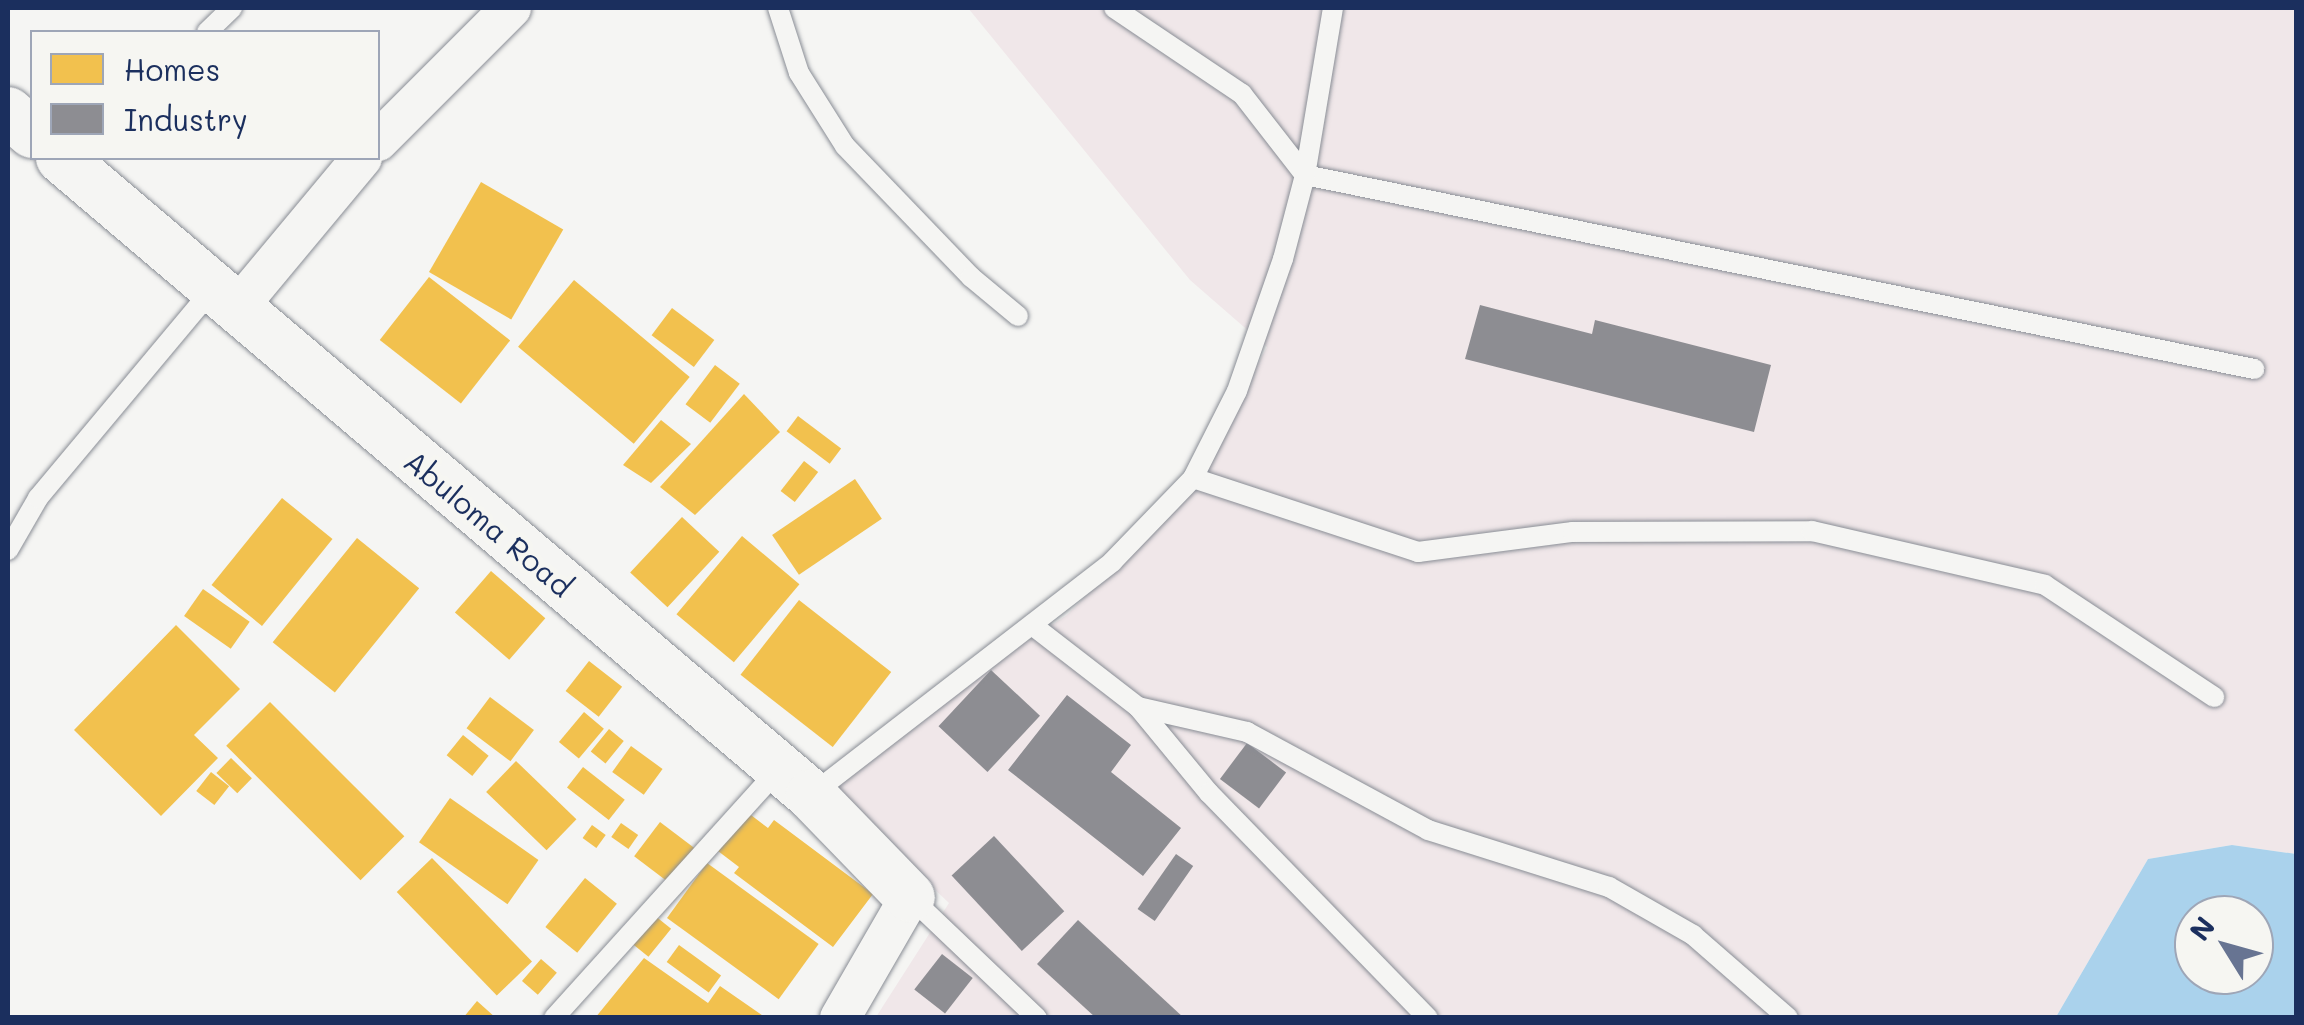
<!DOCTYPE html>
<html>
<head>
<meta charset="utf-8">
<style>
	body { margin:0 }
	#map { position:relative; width:2304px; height:1025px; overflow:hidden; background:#f5f5f3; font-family:Mali,sans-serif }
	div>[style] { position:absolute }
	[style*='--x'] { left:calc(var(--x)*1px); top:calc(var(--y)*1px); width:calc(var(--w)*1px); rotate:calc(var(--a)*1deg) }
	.built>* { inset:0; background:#f0e7e9 }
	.water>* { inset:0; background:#aad2ec }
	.homes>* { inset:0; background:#f2c14e; transform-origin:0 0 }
	.industry>* { inset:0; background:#8d8d92; transform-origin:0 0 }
	.roads { filter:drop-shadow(0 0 2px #898d95) drop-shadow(0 0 2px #898d95) }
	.service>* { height:20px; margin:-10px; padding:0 10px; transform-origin:10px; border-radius:10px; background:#f5f5f3 }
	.minor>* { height:40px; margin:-20px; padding:0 20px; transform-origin:20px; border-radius:20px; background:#f5f5f3 }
	.tertiary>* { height:50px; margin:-25px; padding:0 25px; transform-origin:25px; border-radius:25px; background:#f5f5f3 }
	span { translate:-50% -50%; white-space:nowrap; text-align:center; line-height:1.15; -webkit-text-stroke:10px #f6f6f2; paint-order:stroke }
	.street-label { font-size:30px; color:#1b2f5e }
	.frame { position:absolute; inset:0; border:10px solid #1b2f5e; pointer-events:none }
	.legend { position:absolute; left:30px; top:30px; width:350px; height:130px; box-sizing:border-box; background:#f6f6f2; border:2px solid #9ea6b7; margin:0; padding:12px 18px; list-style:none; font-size:30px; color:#1b2f5e }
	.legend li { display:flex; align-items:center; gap:20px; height:50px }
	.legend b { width:50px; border:2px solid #9ea6b7 }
	.north { position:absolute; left:2174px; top:895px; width:100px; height:100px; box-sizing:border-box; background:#f6f6f2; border:2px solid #9ea6b7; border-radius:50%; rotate:307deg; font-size:28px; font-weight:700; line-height:40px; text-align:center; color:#1b2f5e }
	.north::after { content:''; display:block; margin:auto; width:35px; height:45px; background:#677492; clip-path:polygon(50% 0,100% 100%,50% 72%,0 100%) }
</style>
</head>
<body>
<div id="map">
	<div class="built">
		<div style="clip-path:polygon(968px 8px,2296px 8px,2296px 854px,2232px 845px,2148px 859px,2056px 1017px,876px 1017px,949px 903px,818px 779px,1067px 615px,1189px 491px,1267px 347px,1190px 280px)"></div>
	</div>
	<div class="water">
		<div style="clip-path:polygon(evenodd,2232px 845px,2296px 854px,2296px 1017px,2056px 1017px,2148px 859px,2232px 845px,2194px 915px,2254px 915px,2254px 975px,2194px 975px,2194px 915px)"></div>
	</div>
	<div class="homes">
		<div style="left:481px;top:182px;width:95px;height:104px;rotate:30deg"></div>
		<div style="left:429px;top:277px;width:103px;height:80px;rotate:38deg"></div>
		<div style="left:574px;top:280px;width:151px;height:87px;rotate:40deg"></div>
		<div style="left:672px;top:308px;width:53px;height:34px;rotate:37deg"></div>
		<div style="left:715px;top:365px;width:31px;height:49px;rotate:37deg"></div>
		<div style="clip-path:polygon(744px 394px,780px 432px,695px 515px,660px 487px)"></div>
		<div style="left:798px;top:416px;width:54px;height:19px;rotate:37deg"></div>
		<div style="clip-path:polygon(661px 420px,691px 444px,651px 483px,623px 465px)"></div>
		<div style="left:804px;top:461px;width:18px;height:38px;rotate:38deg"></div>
		<div style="left:855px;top:479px;width:48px;height:100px;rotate:56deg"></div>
		<div style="left:282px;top:498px;width:65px;height:112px;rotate:39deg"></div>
		<div style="left:682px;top:517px;width:51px;height:76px;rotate:43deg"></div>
		<div style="left:742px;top:536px;width:75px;height:102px;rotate:40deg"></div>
		<div style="left:357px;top:538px;width:80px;height:134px;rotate:39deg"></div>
		<div style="left:491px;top:571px;width:72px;height:55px;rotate:41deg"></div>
		<div style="left:203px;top:589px;width:57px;height:33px;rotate:35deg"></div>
		<div style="left:799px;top:600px;width:117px;height:95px;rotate:38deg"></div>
		<div style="clip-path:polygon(176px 625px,240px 689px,194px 735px,218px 758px,161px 816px,74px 730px)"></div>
		<div style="left:589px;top:661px;width:42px;height:38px;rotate:38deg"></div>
		<div style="left:490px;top:697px;width:55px;height:39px;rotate:37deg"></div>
		<div style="left:270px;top:702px;width:190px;height:62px;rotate:45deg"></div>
		<div style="left:584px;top:712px;width:26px;height:39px;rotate:40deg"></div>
		<div style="left:609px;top:729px;width:19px;height:29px;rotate:39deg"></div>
		<div style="left:463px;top:735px;width:33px;height:26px;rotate:39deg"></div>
		<div style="left:631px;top:746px;width:39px;height:32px;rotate:36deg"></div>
		<div style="left:231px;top:758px;width:29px;height:21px;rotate:44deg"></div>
		<div style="left:516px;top:761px;width:84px;height:43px;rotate:44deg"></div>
		<div style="left:583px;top:767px;width:53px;height:26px;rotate:38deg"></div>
		<div style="left:211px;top:772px;width:23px;height:24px;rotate:38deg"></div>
		<div style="left:450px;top:798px;width:108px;height:54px;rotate:35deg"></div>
		<div style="clip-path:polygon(747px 812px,768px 828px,774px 820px,873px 894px,833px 947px,734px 873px,739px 867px,718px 851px)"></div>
		<div style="left:660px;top:822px;width:43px;height:43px;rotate:37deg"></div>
		<div style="left:621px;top:823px;width:21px;height:17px;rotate:35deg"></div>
		<div style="left:592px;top:825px;width:17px;height:16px;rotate:36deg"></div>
		<div style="left:432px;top:858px;width:144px;height:49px;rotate:46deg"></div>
		<div style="left:707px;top:863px;width:138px;height:68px;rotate:36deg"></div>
		<div style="left:585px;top:878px;width:41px;height:63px;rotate:39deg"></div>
		<div style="left:654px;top:915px;width:22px;height:36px;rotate:39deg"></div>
		<div style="left:679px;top:945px;width:52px;height:21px;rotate:36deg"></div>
		<div style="clip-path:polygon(644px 958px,708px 1003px,720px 986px,766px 1018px,595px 1018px)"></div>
		<div style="left:541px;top:959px;width:21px;height:29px;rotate:41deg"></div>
		<div style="clip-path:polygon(477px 1001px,496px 1018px,463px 1018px)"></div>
	</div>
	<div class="industry">
		<div style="clip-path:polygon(1480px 305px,1592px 334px,1595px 320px,1771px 365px,1754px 432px,1465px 359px)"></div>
		<div style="left:991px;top:670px;width:67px;height:77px;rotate:43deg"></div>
		<div style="clip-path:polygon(1067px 695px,1131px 745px,1111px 772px,1181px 828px,1143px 876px,1008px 770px)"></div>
		<div style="left:1247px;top:743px;width:49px;height:45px;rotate:37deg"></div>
		<div style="left:994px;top:836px;width:103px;height:58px;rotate:47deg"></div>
		<div style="left:1176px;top:854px;width:21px;height:67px;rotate:35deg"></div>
		<div style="clip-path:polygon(1078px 920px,1184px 1018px,1096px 1018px,1037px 964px)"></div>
		<div style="left:942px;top:954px;width:39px;height:45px;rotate:38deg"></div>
	</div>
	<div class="roads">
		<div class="service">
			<div style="--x:778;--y:8;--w:68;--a:72.1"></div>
			<div style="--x:799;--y:73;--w:86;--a:57.8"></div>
			<div style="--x:845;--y:146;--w:182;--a:46.1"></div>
			<div style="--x:971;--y:277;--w:61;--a:39.7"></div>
			<div style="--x:1333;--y:8;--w:169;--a:99.5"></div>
			<div style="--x:1305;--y:175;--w:969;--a:11.55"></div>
			<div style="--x:207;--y:32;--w:35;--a:-44"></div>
			<div style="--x:1193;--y:478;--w:237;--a:18.2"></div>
			<div style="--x:1418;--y:552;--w:156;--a:-7.4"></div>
			<div style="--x:1573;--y:532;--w:239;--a:-0.2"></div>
			<div style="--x:1812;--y:531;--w:239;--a:13"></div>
			<div style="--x:2045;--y:585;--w:203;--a:33.5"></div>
			<div style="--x:8;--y:550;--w:60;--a:-60"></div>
			<div style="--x:38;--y:498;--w:273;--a:-50.1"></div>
			<div style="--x:1032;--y:625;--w:134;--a:37.7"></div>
			<div style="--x:1138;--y:707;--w:112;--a:12.9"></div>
			<div style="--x:1247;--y:732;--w:206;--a:28.4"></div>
			<div style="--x:1428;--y:830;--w:190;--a:17.5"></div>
			<div style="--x:1609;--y:887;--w:97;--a:29.7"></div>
			<div style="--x:1693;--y:935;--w:126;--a:41.1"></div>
			<div style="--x:1138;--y:707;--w:112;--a:50.5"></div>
			<div style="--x:1209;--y:793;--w:314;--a:45.8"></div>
			<div style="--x:811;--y:795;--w:381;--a:-37.7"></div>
			<div style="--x:1112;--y:562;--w:117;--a:-46"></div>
			<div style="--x:1193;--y:478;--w:97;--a:-63.2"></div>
			<div style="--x:1237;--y:391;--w:140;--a:-70.8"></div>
			<div style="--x:1283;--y:259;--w:87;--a:-75.3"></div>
			<div style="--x:1305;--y:175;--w:103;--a:-127.9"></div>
			<div style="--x:1242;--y:94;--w:154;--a:-146.1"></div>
			<div style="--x:910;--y:897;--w:175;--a:43.6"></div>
			<div style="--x:554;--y:1018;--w:336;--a:-47.9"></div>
		</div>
		<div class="minor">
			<div style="--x:378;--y:141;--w:188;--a:-45"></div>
			<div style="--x:237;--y:308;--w:195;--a:-50.2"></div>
			<div style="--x:840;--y:1018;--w:140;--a:-60"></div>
		</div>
		<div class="tertiary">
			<div style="--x:8;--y:112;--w:32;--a:41"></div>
			<div style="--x:61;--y:158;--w:984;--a:40.34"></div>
			<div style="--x:811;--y:795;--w:142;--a:45.9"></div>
		</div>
	</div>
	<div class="street-label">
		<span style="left:489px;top:523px;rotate:40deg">Abuloma Road</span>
	</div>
	<div class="frame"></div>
	<ul class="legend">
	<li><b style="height:28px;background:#f2c14e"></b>Homes</li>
	<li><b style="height:28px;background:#8d8d92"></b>Industry</li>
	</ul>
	<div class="north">N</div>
</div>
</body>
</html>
